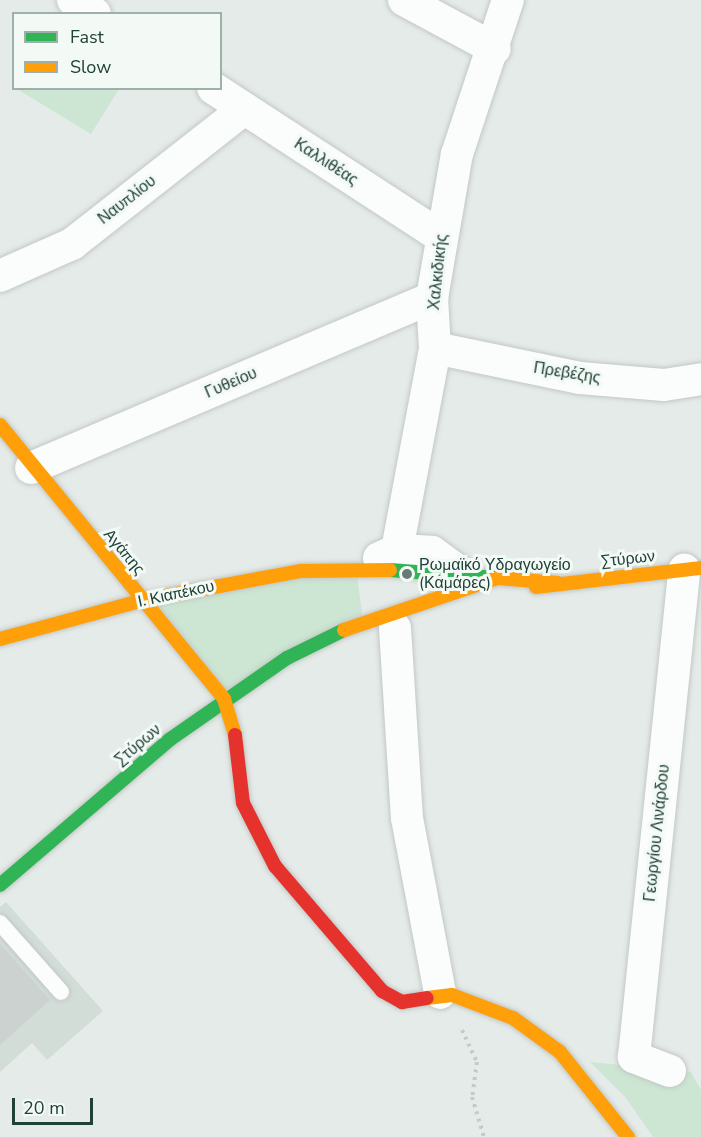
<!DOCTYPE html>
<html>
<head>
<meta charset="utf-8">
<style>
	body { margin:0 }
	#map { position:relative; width:701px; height:1137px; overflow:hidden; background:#e5ebe8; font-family:"Nunito Sans",sans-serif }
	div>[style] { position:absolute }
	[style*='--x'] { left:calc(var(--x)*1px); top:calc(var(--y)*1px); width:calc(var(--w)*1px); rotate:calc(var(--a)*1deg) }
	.built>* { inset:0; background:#d2ddd8 }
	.green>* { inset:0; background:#cce6d3 }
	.building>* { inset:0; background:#ccd2cf }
	.path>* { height:4px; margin-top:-2px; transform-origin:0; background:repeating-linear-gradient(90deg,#c1cbc7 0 3px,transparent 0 7.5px) }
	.roads { filter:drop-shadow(0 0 2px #c2c8c5) drop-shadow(0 0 2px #c2c8c5) }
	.lane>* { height:16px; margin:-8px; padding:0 8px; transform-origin:8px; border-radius:8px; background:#fbfcfc }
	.street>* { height:32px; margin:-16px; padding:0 16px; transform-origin:16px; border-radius:16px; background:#fbfcfc }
	.fast>* { height:14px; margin:-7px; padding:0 7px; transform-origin:7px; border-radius:7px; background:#30b455 }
	.slow>* { height:14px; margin:-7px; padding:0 7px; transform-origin:7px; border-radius:7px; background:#ff9f0a }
	.jam>* { height:14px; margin:-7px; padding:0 7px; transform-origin:7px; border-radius:7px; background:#e5322d }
	.dots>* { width:16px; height:16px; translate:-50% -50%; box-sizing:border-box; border:3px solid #f3faf6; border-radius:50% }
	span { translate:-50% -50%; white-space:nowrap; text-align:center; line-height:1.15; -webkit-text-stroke:6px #f3faf6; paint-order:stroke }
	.street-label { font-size:16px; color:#204137 }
	.poi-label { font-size:16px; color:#204137 }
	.left { translate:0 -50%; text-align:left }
	.legend { position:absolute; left:12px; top:12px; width:210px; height:78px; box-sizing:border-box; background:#f3faf6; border:2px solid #9fb0aa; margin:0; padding:8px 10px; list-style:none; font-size:18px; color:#204137 }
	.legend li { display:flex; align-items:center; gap:12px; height:30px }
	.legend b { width:30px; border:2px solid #9fb0aa }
	.scale { position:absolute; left:12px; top:1098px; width:81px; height:27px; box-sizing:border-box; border:3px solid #204137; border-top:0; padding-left:8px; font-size:18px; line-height:21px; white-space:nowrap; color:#204137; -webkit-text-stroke:4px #f3faf6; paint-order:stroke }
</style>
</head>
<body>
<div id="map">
	<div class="built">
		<div style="clip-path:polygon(6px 902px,103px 1011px,47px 1060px,32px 1043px,0 1072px,0 907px)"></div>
	</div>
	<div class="green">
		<div style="clip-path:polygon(17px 89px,119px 88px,119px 89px,91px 134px)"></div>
		<div style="clip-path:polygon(356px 568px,363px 620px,224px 699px,144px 600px)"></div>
		<div style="clip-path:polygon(590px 1062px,691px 1072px,701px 1090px,701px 1137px,653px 1137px,626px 1098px)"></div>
	</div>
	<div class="building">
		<div style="clip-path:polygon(0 944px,50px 1000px,0 1045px)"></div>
	</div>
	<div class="path">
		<div style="--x:462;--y:1030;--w:35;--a:65"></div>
		<div style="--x:477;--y:1062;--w:35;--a:98"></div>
		<div style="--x:472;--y:1097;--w:42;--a:73.3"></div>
	</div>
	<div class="roads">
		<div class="lane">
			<div style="--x:0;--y:923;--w:92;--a:48.5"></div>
		</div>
		<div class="street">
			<div style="--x:73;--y:0;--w:26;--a:32"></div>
			<div style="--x:404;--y:0;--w:103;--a:28.3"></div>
			<div style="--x:213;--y:88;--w:271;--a:33.1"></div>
			<div style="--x:0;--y:276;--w:79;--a:-24"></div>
			<div style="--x:72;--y:244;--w:219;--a:-38.1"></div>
			<div style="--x:435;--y:348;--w:148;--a:11.7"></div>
			<div style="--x:580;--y:378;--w:84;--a:4.8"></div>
			<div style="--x:664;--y:385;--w:37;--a:-9"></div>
			<div style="--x:31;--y:468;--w:436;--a:-23"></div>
			<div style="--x:397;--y:550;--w:206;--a:-79.3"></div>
			<div style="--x:435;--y:348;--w:50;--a:-93.4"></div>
			<div style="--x:432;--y:298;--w:146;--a:-80.2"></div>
			<div style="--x:457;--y:154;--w:162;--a:-71.7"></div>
			<div style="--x:379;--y:558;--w:20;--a:-24"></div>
			<div style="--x:397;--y:550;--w:35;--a:3"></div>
			<div style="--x:432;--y:552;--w:37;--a:36"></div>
			<div style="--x:395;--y:628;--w:190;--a:86.4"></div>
			<div style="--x:407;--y:818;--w:178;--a:79.3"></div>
			<div style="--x:670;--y:1071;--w:39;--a:-159"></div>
			<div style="--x:634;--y:1057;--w:490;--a:-84.1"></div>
		</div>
		<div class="fast">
			<div style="--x:390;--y:570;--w:107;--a:4.3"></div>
			<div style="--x:0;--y:885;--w:223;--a:-40.6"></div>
			<div style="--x:169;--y:740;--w:144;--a:-34.8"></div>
			<div style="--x:287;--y:658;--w:64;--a:-26.2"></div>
		</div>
		<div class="slow">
			<div style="--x:0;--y:425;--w:354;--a:50.7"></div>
			<div style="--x:224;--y:699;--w:38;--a:73"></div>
			<div style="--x:536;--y:587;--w:166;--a:-6.6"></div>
			<div style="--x:344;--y:630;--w:163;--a:-18.7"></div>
			<div style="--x:498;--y:578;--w:60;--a:4.8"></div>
			<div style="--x:0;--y:639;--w:149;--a:-15.2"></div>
			<div style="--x:144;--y:600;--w:160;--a:-10.5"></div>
			<div style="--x:301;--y:571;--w:89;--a:-0.6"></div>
			<div style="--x:427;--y:998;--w:25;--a:-7"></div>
			<div style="--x:452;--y:995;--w:65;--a:20.7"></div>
			<div style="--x:513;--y:1018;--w:58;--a:35.9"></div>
			<div style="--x:560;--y:1052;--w:109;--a:51.3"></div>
		</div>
		<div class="jam">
			<div style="--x:235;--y:735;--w:68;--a:83.3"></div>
			<div style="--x:243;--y:803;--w:71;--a:63.1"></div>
			<div style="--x:275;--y:866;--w:165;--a:49.4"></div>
			<div style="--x:382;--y:991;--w:23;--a:29"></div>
			<div style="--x:402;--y:1002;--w:25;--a:-9"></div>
		</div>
	</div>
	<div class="dots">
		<div style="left:407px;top:574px;background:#657c75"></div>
	</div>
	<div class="street-label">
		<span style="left:326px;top:162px;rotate:33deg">Καλλιθέας</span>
		<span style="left:127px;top:200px;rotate:-38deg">Ναυπλίου</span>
		<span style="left:438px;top:272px;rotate:-84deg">Χαλκιδικής</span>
		<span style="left:567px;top:373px;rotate:9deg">Πρεβέζης</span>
		<span style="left:231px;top:383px;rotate:-23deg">Γυθείου</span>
		<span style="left:124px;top:552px;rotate:50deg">Αγάπης</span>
		<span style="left:628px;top:559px;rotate:-6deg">Στύρων</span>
		<span style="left:176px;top:594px;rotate:-12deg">Ι. Κιαπέκου</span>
		<span style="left:138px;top:745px;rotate:-40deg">Στύρων</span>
		<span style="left:657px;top:833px;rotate:-84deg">Γεωργίου Λινάρδου</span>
	</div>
	<div class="poi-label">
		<span class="left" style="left:419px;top:574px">Ρωμαϊκό Υδραγωγείο<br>(Καμάρες)</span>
	</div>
	<ul class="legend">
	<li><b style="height:8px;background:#30b455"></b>Fast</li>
	<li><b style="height:8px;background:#ff9f0a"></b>Slow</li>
	</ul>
	<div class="scale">20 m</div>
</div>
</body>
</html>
